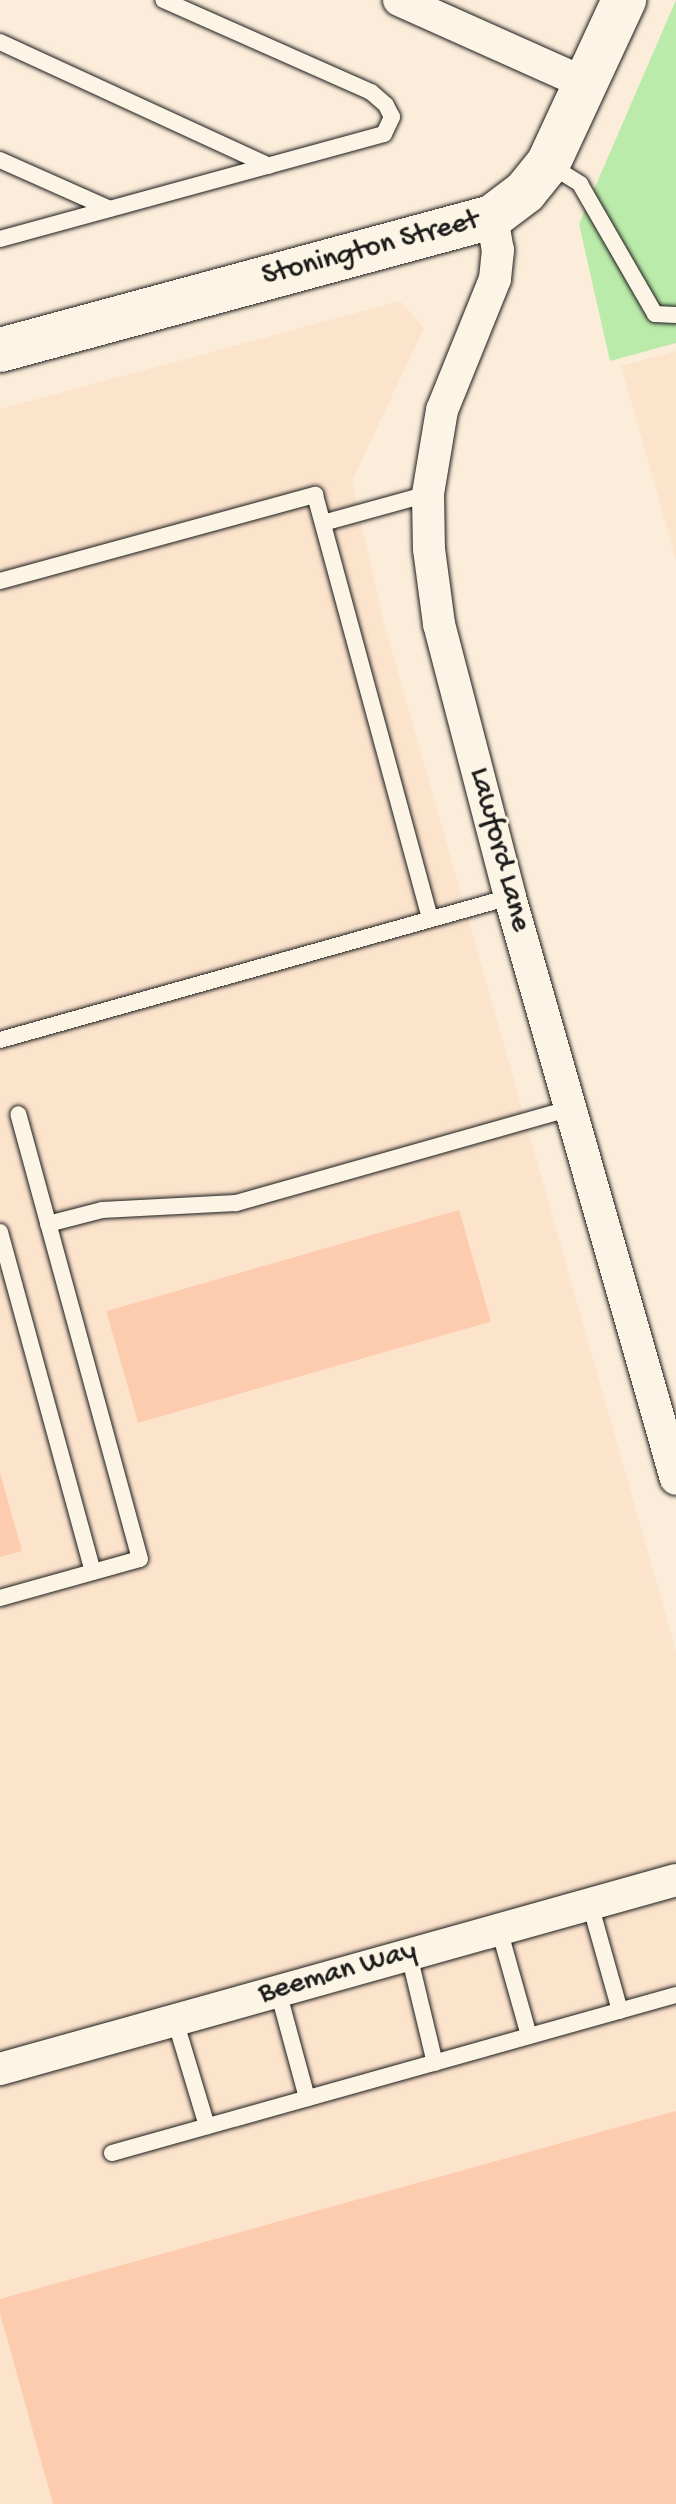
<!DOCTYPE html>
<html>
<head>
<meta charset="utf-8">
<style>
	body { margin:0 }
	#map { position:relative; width:676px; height:2504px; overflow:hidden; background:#fcedda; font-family:"Gochi Hand",sans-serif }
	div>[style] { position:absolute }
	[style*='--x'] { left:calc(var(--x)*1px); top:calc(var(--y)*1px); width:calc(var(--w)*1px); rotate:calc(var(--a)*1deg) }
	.built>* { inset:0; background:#fce3cc }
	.green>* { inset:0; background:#bbebaa }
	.building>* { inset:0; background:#fdcbad; transform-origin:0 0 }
	.roads { filter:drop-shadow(0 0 2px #1c1c1c) drop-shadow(0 0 2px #1c1c1c) }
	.lane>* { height:16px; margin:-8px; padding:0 8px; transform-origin:8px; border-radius:8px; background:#fcf5e5 }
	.street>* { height:32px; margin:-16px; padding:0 16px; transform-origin:16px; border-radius:16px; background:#fcf5e5 }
	.secondary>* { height:44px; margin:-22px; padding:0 22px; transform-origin:22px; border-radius:22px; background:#fcf5e5 }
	span { translate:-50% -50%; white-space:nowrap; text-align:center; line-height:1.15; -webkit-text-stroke:6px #fcf5e5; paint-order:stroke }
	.street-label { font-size:30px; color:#1c1c1c }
</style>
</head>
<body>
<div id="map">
	<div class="built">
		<div style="clip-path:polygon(400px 301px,424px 328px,352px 481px,383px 619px,676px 1651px,676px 2504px,0 2504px,0 409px)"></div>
		<div style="clip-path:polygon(676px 351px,676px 560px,621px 366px)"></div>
	</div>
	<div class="green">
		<div style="clip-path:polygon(676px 0,676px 343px,610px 361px,579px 224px)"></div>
	</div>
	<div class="building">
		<div style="left:459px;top:1210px;width:116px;height:367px;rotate:74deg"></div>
		<div style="clip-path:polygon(0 1473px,22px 1551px,0 1557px)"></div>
		<div style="clip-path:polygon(676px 2111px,676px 2504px,53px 2504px,0 2313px,0 2299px)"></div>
	</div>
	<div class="roads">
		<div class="lane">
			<div style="--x:0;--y:42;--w:296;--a:24.7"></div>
			<div style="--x:0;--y:160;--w:120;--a:24"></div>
			<div style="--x:550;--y:165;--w:36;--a:32"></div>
			<div style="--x:580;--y:184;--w:150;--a:60"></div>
			<div style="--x:655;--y:314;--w:21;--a:3"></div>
			<div style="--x:0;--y:239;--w:398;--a:-15.3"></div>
			<div style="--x:384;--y:134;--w:19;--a:-65"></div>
			<div style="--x:392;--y:117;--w:13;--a:-117"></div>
			<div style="--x:386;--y:105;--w:20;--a:-139"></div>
			<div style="--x:371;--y:92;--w:227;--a:-156.1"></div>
			<div style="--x:323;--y:523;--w:109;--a:-15.4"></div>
			<div style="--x:0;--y:581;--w:327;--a:-15.3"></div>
			<div style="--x:315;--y:495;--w:439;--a:74.8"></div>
			<div style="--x:0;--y:1040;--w:530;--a:-15.66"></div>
			<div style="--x:48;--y:1224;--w:56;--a:-14.5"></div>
			<div style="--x:102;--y:1210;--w:134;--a:-3"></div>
			<div style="--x:236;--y:1203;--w:346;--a:-15.8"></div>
			<div style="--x:0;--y:1232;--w:352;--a:74.7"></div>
			<div style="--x:0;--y:1598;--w:145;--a:-15.6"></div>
			<div style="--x:140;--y:1559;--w:461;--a:-105.3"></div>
			<div style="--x:590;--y:1904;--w:111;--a:74.3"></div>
			<div style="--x:499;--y:1929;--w:111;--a:74.3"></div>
			<div style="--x:409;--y:1955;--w:111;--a:76.5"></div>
			<div style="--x:278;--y:1991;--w:111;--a:74.8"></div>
			<div style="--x:175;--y:2020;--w:111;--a:73.2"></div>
			<div style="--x:112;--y:2153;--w:586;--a:-15.65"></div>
		</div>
		<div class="street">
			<div style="--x:399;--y:0;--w:206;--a:24.1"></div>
			<div style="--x:492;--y:217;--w:34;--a:80"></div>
			<div style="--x:498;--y:250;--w:29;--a:96"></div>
			<div style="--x:495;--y:279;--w:141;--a:112"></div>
			<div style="--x:442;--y:410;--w:85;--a:99.5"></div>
			<div style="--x:428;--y:494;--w:55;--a:89"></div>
			<div style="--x:429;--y:549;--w:76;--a:82.4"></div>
			<div style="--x:439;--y:624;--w:282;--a:75.4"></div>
			<div style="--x:510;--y:897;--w:605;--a:74.08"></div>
			<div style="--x:0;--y:2069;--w:702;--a:-15.62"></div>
		</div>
		<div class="secondary">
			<div style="--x:0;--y:350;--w:510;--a:-15.13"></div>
			<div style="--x:492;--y:217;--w:41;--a:-37.1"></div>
			<div style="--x:525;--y:192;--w:36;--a:-51"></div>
			<div style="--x:548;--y:164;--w:181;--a:-65.1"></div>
		</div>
	</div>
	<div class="street-label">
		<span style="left:371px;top:250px;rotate:-15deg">Stonington Street</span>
		<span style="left:498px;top:850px;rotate:75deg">Lawford Lane</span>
		<span style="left:338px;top:1974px;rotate:-16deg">Beeman Way</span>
	</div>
</div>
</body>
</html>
